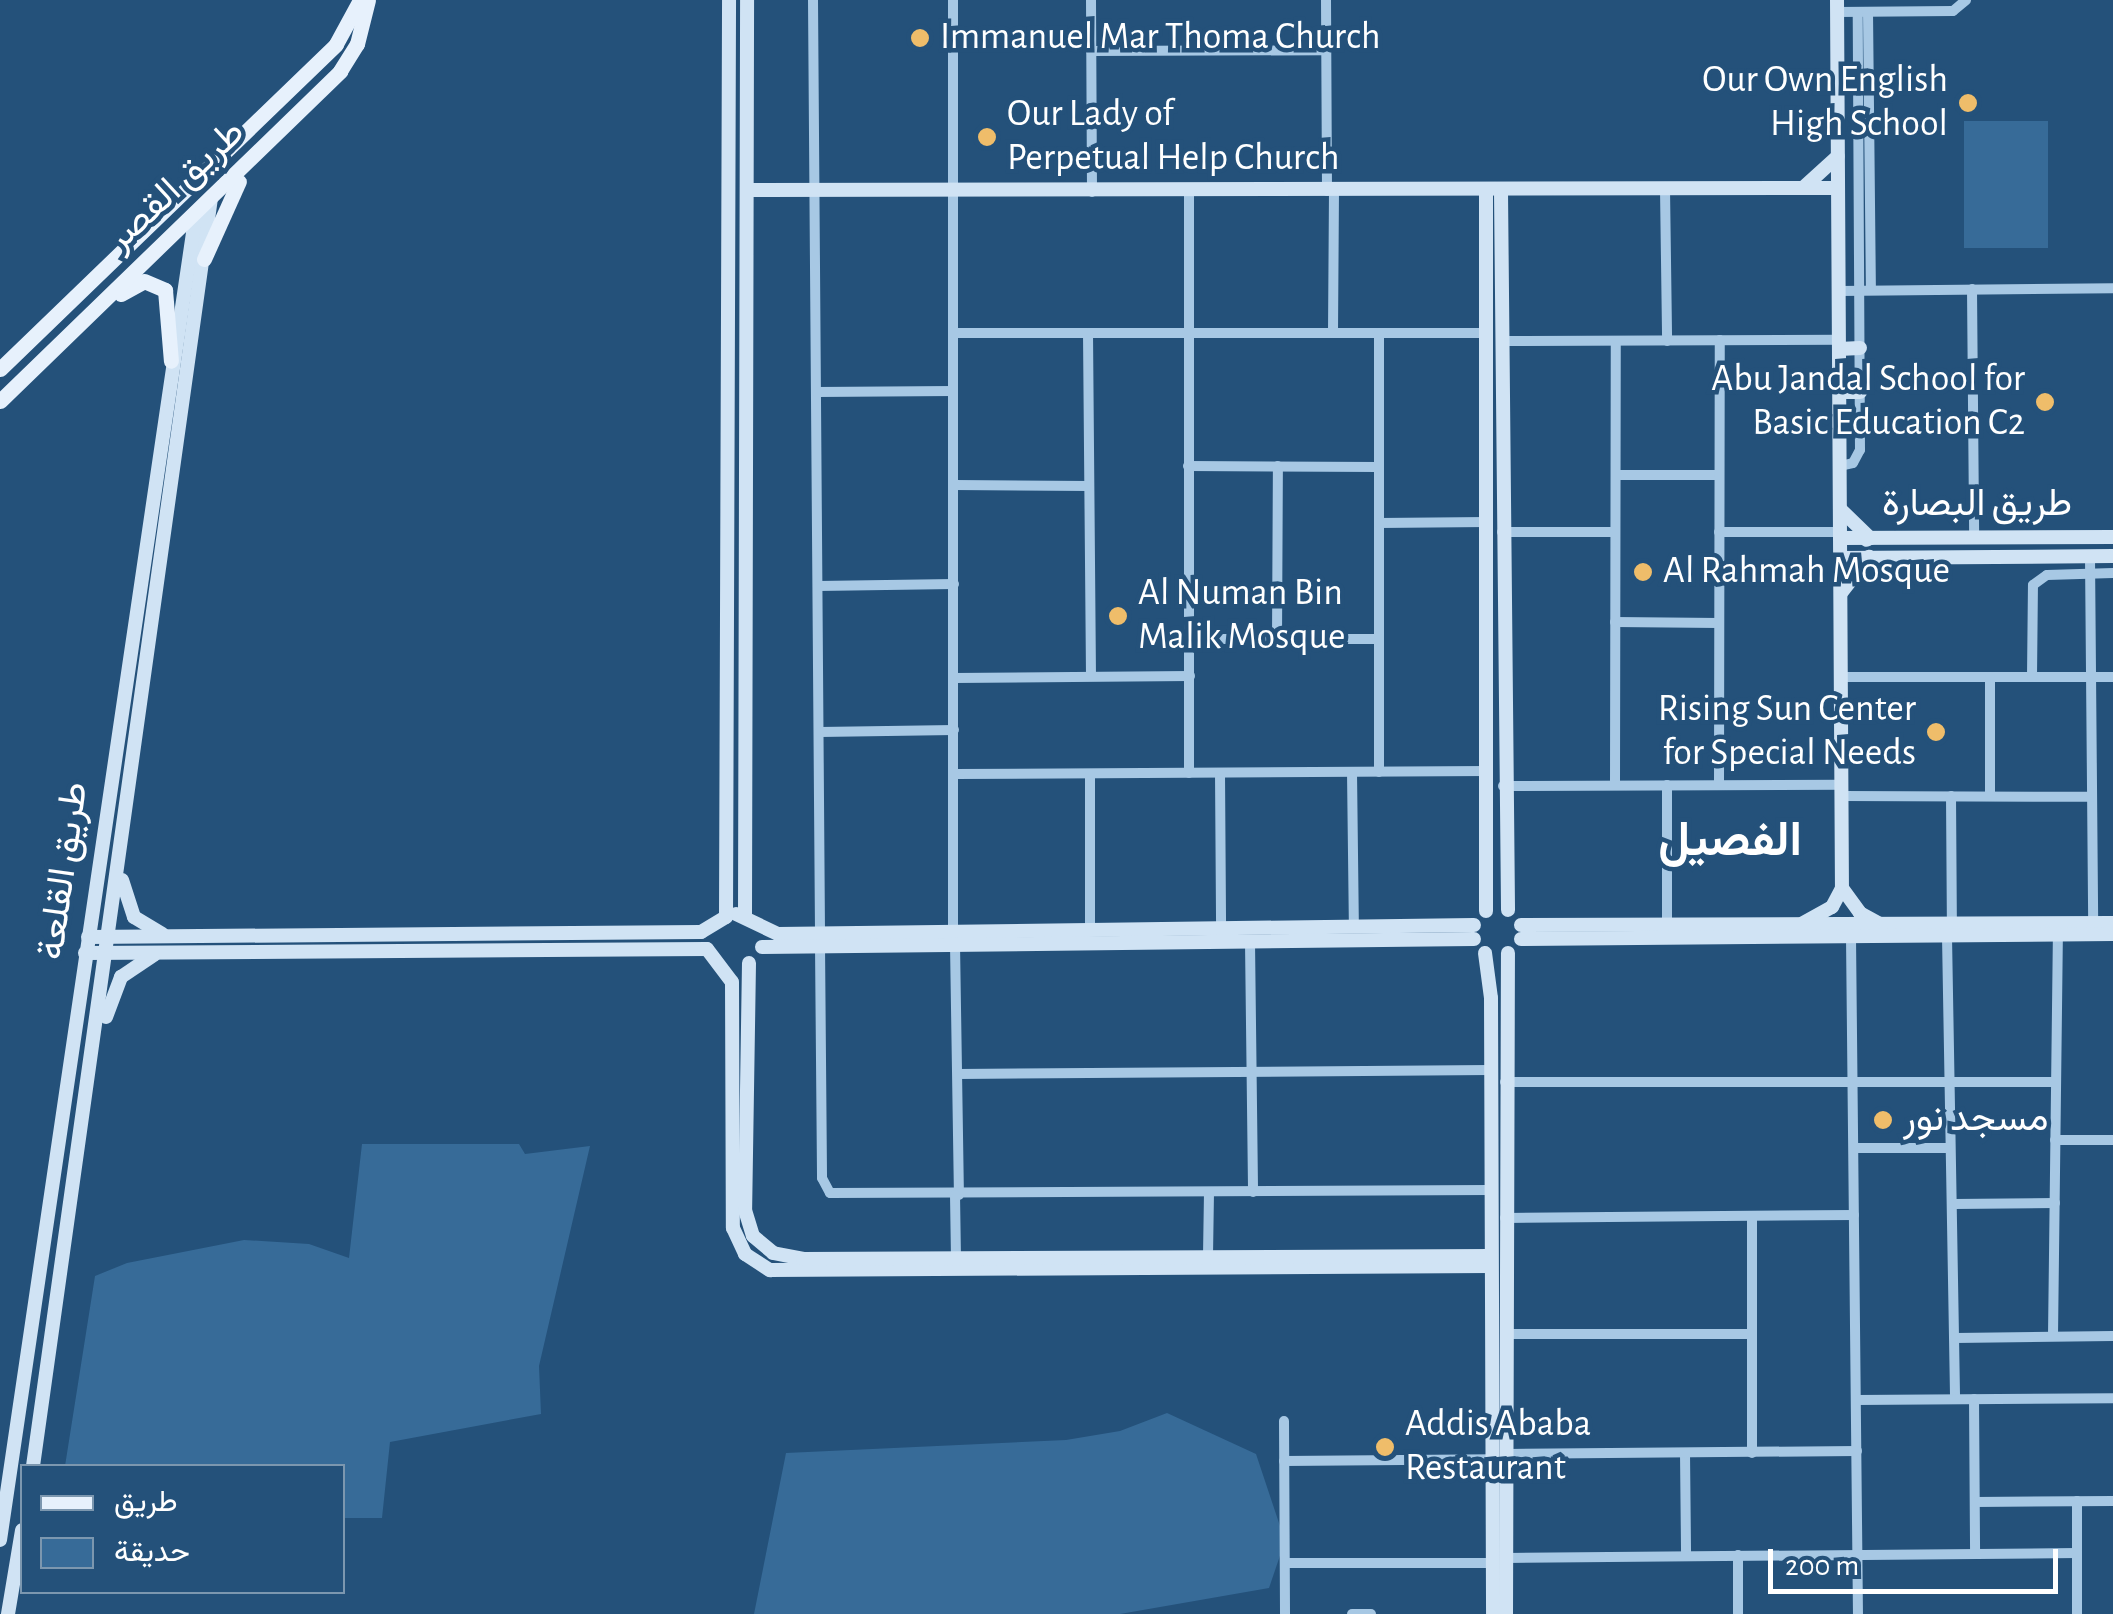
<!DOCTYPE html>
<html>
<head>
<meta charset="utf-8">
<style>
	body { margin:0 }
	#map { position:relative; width:2113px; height:1614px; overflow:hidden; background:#24517a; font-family:"Alegreya Sans",Vazirmatn,sans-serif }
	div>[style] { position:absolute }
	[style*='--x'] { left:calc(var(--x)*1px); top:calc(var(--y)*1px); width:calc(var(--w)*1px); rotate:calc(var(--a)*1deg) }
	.green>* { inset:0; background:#376b98; transform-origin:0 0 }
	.street>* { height:10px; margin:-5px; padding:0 5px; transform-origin:5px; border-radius:5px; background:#a7c8e4 }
	.secondary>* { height:14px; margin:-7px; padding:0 7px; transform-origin:7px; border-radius:7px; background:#d0e3f4 }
	.primary>* { height:15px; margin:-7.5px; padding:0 7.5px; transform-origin:7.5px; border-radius:7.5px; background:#e7f1fc }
	.dots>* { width:28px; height:28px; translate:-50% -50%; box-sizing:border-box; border:5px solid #24517a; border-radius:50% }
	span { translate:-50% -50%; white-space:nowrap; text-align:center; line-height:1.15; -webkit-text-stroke:9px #24517a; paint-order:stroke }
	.poi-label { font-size:38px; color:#fff }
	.left { translate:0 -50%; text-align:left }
	.right { translate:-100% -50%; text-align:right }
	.street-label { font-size:38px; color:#fff }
	.district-label { font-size:48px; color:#fff; font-weight:700 }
	.legend { position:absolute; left:20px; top:1464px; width:325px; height:130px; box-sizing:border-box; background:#24517a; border:2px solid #7c97af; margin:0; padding:12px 18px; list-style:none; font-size:30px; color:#fff }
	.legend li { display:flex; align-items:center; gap:20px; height:50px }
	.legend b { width:50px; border:2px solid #7c97af }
	.scale { position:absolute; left:1768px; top:1549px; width:290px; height:45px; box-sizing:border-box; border:5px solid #fff; border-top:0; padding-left:12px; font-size:30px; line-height:35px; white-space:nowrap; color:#fff; -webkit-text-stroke:8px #24517a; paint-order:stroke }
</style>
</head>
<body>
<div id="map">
	<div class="green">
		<div style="left:2048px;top:121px;width:127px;height:84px;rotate:90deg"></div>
		<div style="clip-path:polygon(362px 1144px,519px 1144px,525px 1154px,590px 1146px,539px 1366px,541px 1414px,390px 1442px,382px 1518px,343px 1518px,342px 1466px,65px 1466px,95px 1276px,127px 1263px,244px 1240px,309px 1244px,349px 1258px)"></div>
		<div style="clip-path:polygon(1167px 1413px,1256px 1454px,1285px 1541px,1269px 1588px,1120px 1614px,754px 1614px,786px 1453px,1066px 1440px,1120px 1431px)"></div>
	</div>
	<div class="street">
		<div style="--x:813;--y:0;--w:933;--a:89.57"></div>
		<div style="--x:1091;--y:0;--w:192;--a:89.7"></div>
		<div style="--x:1326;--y:0;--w:191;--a:89.7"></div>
		<div style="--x:1838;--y:12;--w:115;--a:-0.5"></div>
		<div style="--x:1953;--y:11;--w:17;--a:-40"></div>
		<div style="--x:1868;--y:12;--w:278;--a:89.4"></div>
		<div style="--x:1091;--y:51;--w:235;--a:-0.2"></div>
		<div style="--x:1665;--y:189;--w:152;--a:89.2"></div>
		<div style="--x:1972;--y:289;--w:248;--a:89.5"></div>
		<div style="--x:1839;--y:291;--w:274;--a:-0.6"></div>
		<div style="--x:953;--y:333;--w:534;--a:0"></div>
		<div style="--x:1088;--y:333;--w:343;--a:89.5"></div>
		<div style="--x:1333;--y:333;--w:142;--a:-89.6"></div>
		<div style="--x:1379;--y:333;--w:439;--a:90"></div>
		<div style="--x:1501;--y:341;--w:338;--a:-0.2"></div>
		<div style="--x:817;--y:392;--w:136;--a:-0.4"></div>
		<div style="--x:1188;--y:466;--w:191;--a:0.3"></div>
		<div style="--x:1840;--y:466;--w:13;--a:-13"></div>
		<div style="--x:1853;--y:463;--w:15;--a:-62"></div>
		<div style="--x:1860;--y:450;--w:438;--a:-90.3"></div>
		<div style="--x:1616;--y:475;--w:103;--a:0"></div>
		<div style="--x:954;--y:485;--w:135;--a:0.4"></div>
		<div style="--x:1379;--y:523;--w:108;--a:-0.5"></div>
		<div style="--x:1502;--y:532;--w:113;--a:0"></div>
		<div style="--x:1719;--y:532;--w:121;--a:0"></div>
		<div style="--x:2090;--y:557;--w:367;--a:89.5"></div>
		<div style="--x:818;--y:586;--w:136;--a:-0.8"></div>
		<div style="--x:1615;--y:622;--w:104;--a:0.6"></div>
		<div style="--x:1189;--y:639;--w:190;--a:0"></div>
		<div style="--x:1277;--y:639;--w:173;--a:-89.7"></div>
		<div style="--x:1841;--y:677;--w:272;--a:0"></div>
		<div style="--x:1990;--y:677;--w:119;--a:90"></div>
		<div style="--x:2032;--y:677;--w:92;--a:-89.4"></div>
		<div style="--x:2033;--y:585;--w:17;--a:-36"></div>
		<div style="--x:2047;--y:575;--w:66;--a:-1.7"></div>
		<div style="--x:954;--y:678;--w:236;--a:-0.5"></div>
		<div style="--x:820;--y:732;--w:134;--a:-0.9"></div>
		<div style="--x:1352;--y:772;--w:156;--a:89.3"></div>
		<div style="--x:1189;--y:773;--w:581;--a:-90"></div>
		<div style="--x:1220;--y:773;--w:157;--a:89.6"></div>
		<div style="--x:955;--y:774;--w:533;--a:-0.32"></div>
		<div style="--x:1615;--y:785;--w:444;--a:-89.9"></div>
		<div style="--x:1667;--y:785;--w:141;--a:90"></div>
		<div style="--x:1719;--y:785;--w:445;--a:-89.9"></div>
		<div style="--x:1503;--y:786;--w:339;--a:-0.2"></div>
		<div style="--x:1842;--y:796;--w:250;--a:0.2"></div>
		<div style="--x:1951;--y:796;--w:128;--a:89.6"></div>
		<div style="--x:1090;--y:931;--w:157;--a:-90"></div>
		<div style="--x:953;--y:932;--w:932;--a:-90"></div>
		<div style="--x:1947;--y:936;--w:461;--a:89"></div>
		<div style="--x:1851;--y:937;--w:677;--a:89.41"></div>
		<div style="--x:1250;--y:942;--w:250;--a:89.3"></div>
		<div style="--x:955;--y:944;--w:251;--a:89.1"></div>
		<div style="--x:820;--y:945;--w:233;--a:89.5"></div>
		<div style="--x:822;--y:1178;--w:17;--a:62"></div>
		<div style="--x:830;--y:1193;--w:661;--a:-0.26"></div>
		<div style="--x:958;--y:1074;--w:532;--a:-0.43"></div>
		<div style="--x:1505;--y:1082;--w:551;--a:0"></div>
		<div style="--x:2055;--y:1140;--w:58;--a:0"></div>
		<div style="--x:1854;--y:1148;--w:92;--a:0"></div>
		<div style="--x:955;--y:1195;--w:62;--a:89.1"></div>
		<div style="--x:1954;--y:1204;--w:101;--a:-0.6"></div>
		<div style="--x:1752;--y:1216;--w:237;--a:90"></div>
		<div style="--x:1505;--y:1218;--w:349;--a:-0.5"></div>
		<div style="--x:1208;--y:1256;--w:64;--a:-89.1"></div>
		<div style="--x:1505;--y:1334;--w:246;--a:0"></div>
		<div style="--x:2053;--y:1336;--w:401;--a:-89.3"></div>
		<div style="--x:1955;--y:1338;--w:158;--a:-0.7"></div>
		<div style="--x:1974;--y:1399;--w:154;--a:89.6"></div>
		<div style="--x:1856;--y:1400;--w:257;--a:-0.4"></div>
		<div style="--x:1284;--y:1421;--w:193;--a:89.7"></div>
		<div style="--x:1685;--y:1453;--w:103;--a:89.4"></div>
		<div style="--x:1506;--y:1454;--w:351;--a:-0.5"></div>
		<div style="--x:1284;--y:1461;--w:209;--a:-0.5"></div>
		<div style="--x:2077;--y:1501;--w:113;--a:90"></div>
		<div style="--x:1975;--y:1502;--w:138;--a:-0.4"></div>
		<div style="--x:1738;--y:1555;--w:59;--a:90"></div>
		<div style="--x:1506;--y:1558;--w:571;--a:-0.5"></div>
		<div style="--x:1285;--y:1563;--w:208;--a:0"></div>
		<div style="--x:1352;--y:1614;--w:19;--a:0"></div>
	</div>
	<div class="secondary">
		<div style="--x:1837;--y:0;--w:888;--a:89.68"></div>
		<div style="--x:1842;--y:888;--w:31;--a:54"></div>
		<div style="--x:1860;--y:913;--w:23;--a:29"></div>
		<div style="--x:1803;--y:188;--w:47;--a:-42.4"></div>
		<div style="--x:750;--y:190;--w:1088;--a:-0.11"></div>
		<div style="--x:1486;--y:191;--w:720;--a:90"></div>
		<div style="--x:1501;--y:191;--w:719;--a:89.44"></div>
		<div style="--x:1839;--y:349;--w:21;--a:-3"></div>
		<div style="--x:1840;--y:392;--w:20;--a:0"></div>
		<div style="--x:1840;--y:423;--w:20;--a:-3"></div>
		<div style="--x:1840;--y:509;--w:42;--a:44"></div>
		<div style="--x:1870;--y:538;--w:4;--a:153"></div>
		<div style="--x:1840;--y:538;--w:273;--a:-0.2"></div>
		<div style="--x:1841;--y:558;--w:272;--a:-0.4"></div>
		<div style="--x:1841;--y:593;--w:46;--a:-52.1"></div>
		<div style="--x:122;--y:880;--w:39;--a:72"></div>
		<div style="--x:134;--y:917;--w:33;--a:31"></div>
		<div style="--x:736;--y:914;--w:47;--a:25.5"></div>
		<div style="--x:778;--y:934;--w:696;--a:-0.74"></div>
		<div style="--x:745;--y:916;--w:916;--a:-89.87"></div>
		<div style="--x:1803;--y:923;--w:33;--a:-29"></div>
		<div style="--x:1832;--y:907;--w:21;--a:-62"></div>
		<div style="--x:1521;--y:925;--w:592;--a:-0.19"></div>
		<div style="--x:88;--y:937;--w:613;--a:-0.47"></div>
		<div style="--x:701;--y:932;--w:29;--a:-31"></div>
		<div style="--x:726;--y:917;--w:917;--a:-89.81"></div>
		<div style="--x:1521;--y:939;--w:592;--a:-0.48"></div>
		<div style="--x:762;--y:947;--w:712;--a:-0.64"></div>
		<div style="--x:85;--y:953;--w:622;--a:-0.37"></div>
		<div style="--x:707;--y:949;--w:41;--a:52.9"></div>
		<div style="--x:732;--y:982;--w:246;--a:89.8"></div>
		<div style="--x:733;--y:1228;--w:29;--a:65"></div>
		<div style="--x:745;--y:1254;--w:30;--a:33"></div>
		<div style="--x:770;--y:1270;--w:720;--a:-0.32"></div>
		<div style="--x:1485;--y:953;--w:45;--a:82.4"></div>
		<div style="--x:1491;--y:998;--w:616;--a:89.81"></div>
		<div style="--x:749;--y:963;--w:247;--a:90.9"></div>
		<div style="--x:745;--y:1210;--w:27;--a:73"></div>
		<div style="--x:753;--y:1236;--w:26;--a:40"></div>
		<div style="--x:773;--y:1253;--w:31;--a:11"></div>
		<div style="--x:803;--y:1259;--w:688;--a:-0.25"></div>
		<div style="--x:106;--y:1017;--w:43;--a:-69.4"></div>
		<div style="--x:121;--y:977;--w:40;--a:-34"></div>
		<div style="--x:33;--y:1466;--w:1280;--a:-82.01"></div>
		<div style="--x:0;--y:1540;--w:1341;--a:-81.6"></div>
		<div style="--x:8;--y:1614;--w:85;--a:-80.5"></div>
		<div style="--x:1506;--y:1614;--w:661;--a:-89.83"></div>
	</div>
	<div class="primary">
		<div style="--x:204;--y:259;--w:85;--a:-65.8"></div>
		<div style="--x:121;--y:294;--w:26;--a:-29"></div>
		<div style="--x:144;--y:281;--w:23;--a:23"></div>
		<div style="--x:165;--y:290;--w:71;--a:85.2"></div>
		<div style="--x:0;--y:369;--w:467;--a:-44"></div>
		<div style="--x:336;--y:44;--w:50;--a:-61.4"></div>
		<div style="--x:0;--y:401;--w:474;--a:-44.1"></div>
		<div style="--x:340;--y:71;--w:32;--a:-58"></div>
		<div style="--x:357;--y:44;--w:45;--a:-76"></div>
	</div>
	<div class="dots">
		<div style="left:920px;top:38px;background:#efbd6a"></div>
		<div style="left:1968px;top:103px;background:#efbd6a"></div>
		<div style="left:987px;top:137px;background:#efbd6a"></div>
		<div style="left:2045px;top:402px;background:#efbd6a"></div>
		<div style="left:1643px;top:572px;background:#efbd6a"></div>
		<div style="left:1118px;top:616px;background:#efbd6a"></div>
		<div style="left:1936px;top:732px;background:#efbd6a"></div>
		<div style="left:1883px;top:1120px;background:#efbd6a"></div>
		<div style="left:1385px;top:1447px;background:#efbd6a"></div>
	</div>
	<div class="poi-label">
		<span class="left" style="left:940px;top:38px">Immanuel Mar Thoma Church</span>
		<span class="right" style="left:1948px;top:103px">Our Own English<br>High School</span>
		<span class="left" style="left:1007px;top:137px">Our Lady of<br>Perpetual Help Church</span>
		<span class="right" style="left:2025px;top:402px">Abu Jandal School for<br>Basic Education C2</span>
		<span class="left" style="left:1663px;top:572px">Al Rahmah Mosque</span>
		<span class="left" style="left:1138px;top:616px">Al Numan Bin<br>Malik Mosque</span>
		<span class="right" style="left:1916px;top:732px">Rising Sun Center<br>for Special Needs</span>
		<span class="left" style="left:1903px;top:1120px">مسجد نور</span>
		<span class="left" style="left:1405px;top:1447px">Addis Ababa<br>Restaurant</span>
	</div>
	<div class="street-label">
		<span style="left:176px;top:186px;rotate:-43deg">طريق القصر</span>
		<span style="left:1977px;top:505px">طريق البصارة</span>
		<span style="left:64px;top:871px;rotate:-82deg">طريق القلعة</span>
	</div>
	<div class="district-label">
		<span style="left:1730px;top:842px">الفصيل</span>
	</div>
	<ul class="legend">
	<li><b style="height:12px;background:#e7f1fc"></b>طريق</li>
	<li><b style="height:28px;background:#376b98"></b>حديقة</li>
	</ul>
	<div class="scale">200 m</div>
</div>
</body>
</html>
